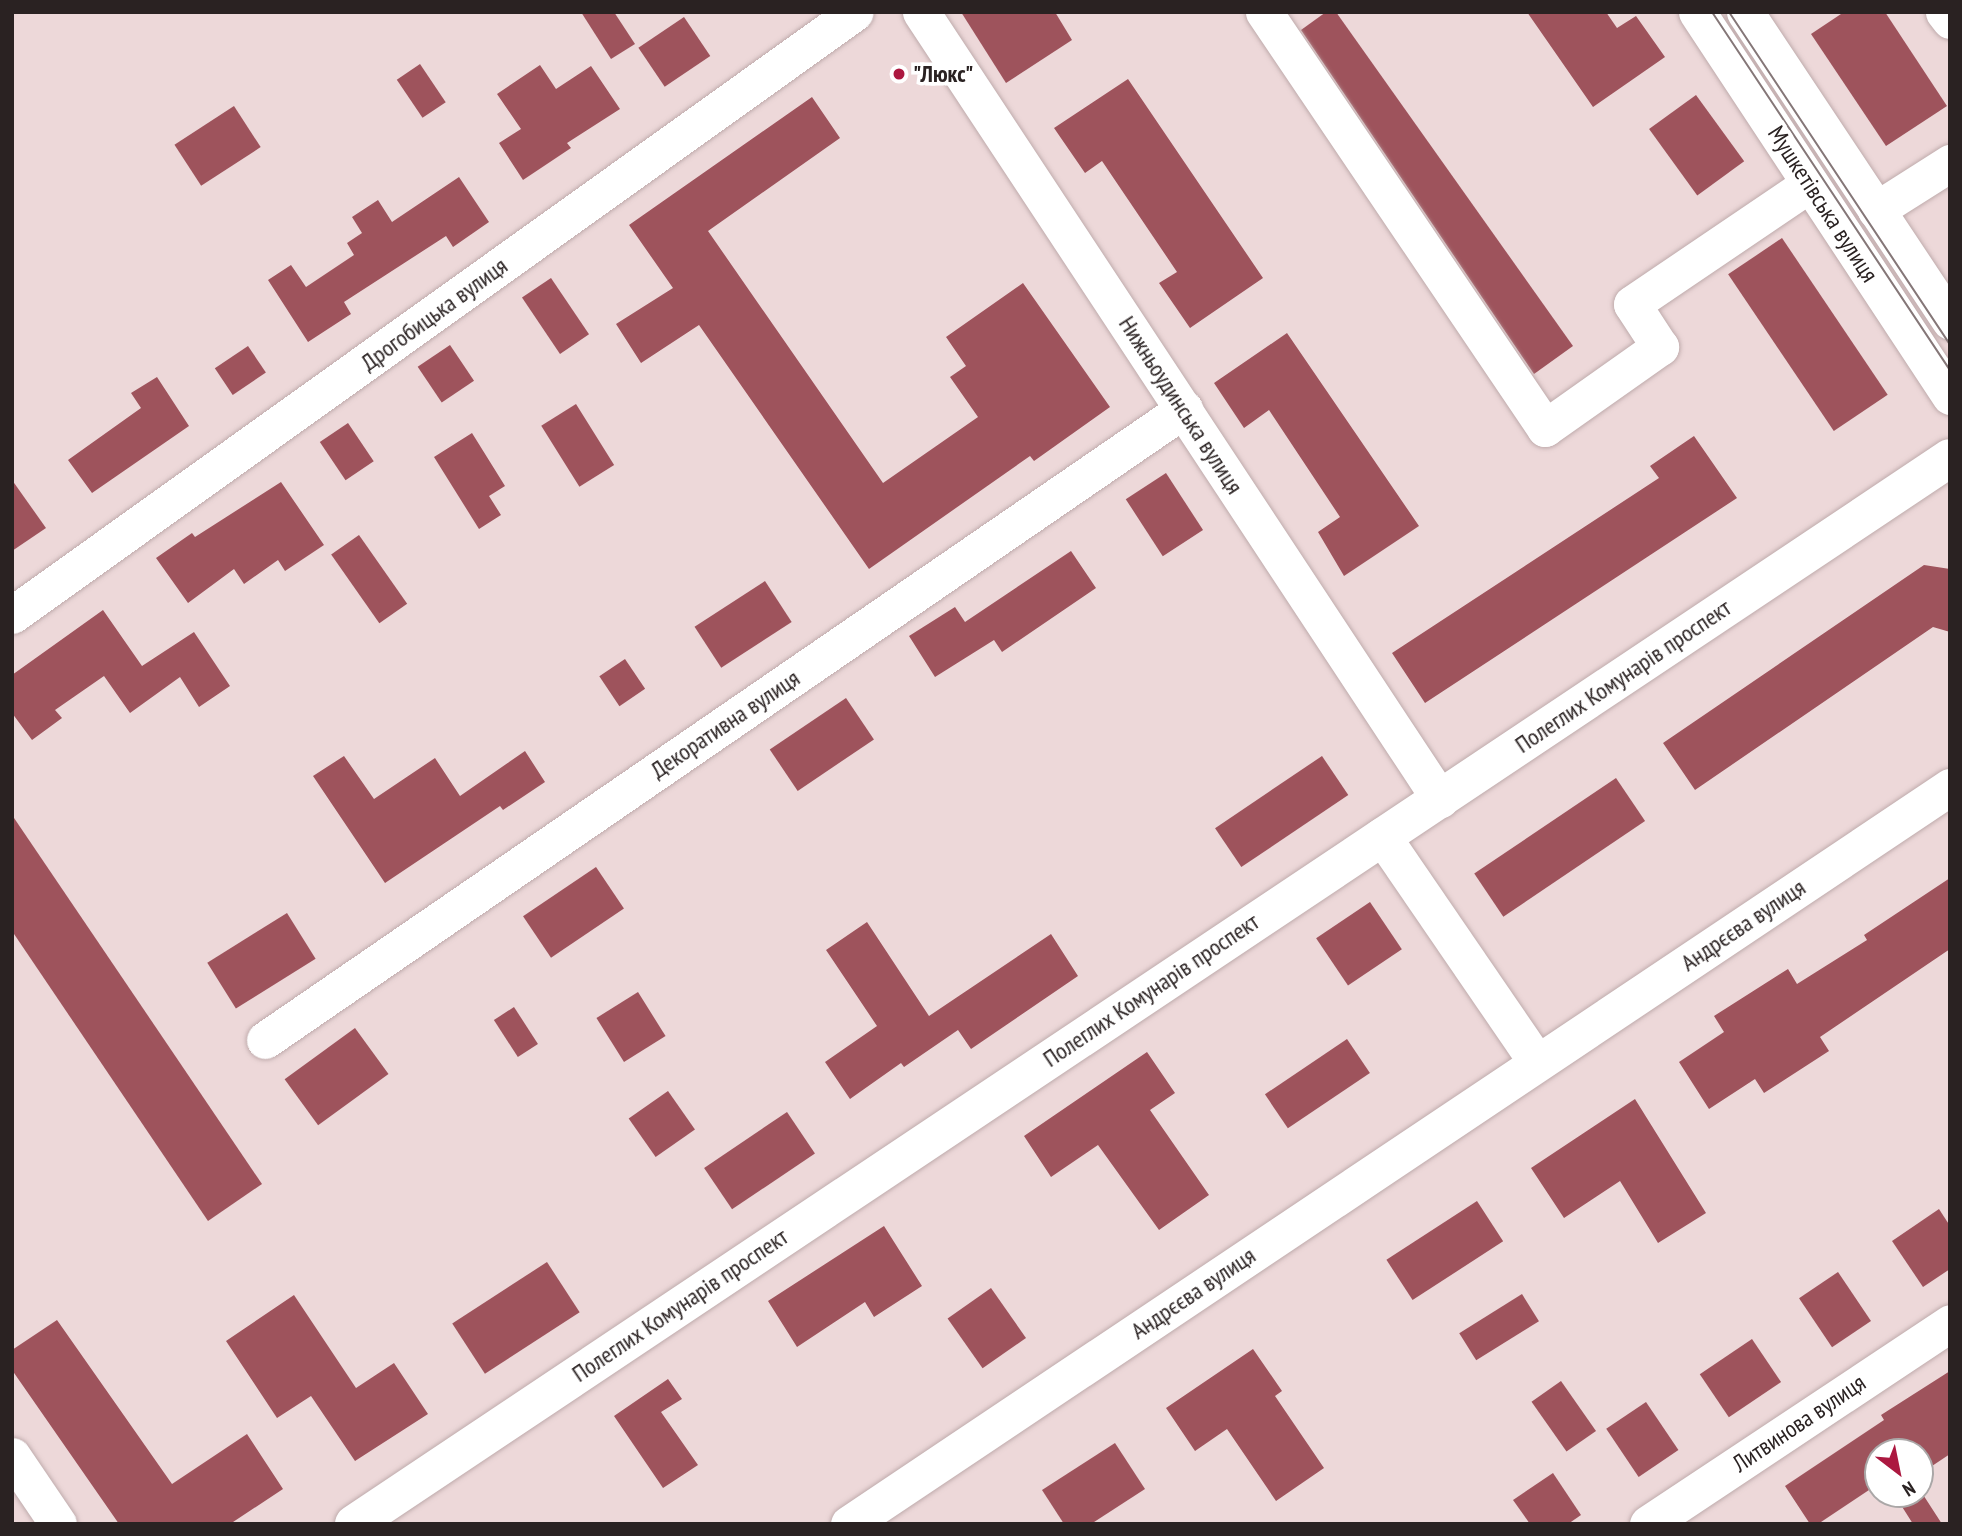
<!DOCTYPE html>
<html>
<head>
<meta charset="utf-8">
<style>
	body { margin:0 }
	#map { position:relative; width:1962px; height:1536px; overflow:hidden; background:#edd8d9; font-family:"PT Sans Narrow",sans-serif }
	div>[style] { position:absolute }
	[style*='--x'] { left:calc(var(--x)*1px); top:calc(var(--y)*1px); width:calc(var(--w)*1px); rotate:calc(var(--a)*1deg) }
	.building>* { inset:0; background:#9e535c; transform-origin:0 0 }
	.roads { filter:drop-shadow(0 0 2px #bfabac) drop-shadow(0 0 2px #bfabac) }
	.minor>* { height:37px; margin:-18.5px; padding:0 18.5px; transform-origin:18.5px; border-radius:18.5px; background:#fff }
	.major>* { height:38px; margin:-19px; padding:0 19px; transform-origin:19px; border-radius:19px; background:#fff }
	.tram>* { height:2px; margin:-1px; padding:0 1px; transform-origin:1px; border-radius:1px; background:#857778 }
	.dots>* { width:19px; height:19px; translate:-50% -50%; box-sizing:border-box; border:4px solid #fff; border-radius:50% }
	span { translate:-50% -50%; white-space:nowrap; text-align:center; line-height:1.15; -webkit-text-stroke:7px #fff; paint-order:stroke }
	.poi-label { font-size:24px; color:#2a2222; font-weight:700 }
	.left { translate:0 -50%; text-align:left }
	.street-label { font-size:24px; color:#2a2222 }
	.frame { position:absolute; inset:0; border:14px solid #2a2222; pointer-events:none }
	.north { position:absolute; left:1864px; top:1438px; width:70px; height:70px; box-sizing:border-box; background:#fff; border:2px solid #aaa7a7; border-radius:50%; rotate:148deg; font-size:19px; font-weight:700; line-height:28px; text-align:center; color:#2a2222 }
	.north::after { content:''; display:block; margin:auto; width:24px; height:32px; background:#ac1840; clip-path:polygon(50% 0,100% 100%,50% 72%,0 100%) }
</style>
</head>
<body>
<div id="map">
	<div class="building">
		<div style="clip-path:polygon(581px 12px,614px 12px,635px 44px,611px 59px)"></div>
		<div style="clip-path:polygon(961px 12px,1055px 12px,1072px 40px,1006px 83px)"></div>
		<div style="clip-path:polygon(1326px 12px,1336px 12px,1573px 346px,1534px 374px,1301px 30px)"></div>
		<div style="clip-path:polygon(1527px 12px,1606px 12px,1617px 28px,1636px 16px,1665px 57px,1593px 107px)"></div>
		<div style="clip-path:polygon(1844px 12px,1885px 12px,1947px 106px,1886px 146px,1811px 34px)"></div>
		<div style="left:684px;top:17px;width:47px;height:55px;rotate:56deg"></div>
		<div style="left:420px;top:64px;width:46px;height:28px;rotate:56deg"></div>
		<div style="clip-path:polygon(540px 65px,556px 89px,591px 66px,620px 109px,567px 143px,571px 148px,523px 180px,499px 143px,521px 129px,497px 94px)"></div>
		<div style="clip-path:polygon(1128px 79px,1263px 278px,1190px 328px,1159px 283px,1177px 272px,1102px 161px,1085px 173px,1054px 128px)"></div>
		<div style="left:1696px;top:95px;width:82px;height:58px;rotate:54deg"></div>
		<div style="clip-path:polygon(812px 97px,840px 138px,708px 231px,883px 483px,978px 417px,950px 377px,966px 366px,946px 337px,1023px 283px,1110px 407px,1034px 461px,1030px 456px,869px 569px,699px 325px,641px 363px,616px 324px,673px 288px,629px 225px)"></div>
		<div style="left:234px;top:106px;width:49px;height:71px;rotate:57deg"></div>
		<div style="clip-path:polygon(459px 177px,489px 222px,453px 247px,446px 236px,344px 302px,351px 314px,308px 342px,268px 280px,291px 265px,306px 287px,354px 255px,347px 243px,362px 233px,352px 217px,378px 200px,392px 222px)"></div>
		<div style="left:1782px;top:238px;width:189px;height:65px;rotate:56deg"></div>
		<div style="left:551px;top:278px;width:68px;height:35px;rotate:56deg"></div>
		<div style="clip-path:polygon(1287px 333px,1419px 526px,1344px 576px,1318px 532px,1340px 517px,1269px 410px,1244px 428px,1214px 383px)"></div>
		<div style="left:450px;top:345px;width:43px;height:39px;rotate:56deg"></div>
		<div style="left:248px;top:346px;width:32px;height:40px;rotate:56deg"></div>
		<div style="clip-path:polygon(157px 377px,189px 426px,92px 493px,68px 460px,141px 408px,131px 393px)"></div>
		<div style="left:576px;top:404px;width:72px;height:41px;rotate:58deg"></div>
		<div style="left:348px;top:423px;width:46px;height:34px;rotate:56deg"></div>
		<div style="clip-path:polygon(472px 433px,505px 486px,489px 496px,501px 515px,479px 529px,434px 457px)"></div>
		<div style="clip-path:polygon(1694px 436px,1737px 498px,1425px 703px,1392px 653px,1659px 478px,1650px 466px)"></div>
		<div style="left:1166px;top:473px;width:68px;height:48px;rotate:57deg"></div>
		<div style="clip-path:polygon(12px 480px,46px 528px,12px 551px)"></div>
		<div style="clip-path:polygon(281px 482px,324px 545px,285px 571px,278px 560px,244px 584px,234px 569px,188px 603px,156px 558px,192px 533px,195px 537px)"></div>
		<div style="left:359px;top:535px;width:84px;height:34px;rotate:55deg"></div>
		<div style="clip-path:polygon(1071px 551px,1096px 588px,1002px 652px,994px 640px,935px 677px,909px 636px,955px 607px,965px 622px)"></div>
		<div style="clip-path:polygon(1924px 565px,1950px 569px,1950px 632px,1933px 627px,1695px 790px,1663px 743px)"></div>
		<div style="left:765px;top:581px;width:49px;height:84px;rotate:57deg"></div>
		<div style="clip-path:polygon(103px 610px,142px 666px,194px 632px,230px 686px,199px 707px,180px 677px,130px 713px,104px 676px,55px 710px,62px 718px,32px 740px,12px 713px,12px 675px)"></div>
		<div style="left:625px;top:659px;width:36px;height:31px;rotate:56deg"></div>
		<div style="left:846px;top:698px;width:50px;height:92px;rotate:56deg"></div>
		<div style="clip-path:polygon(525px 751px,545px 782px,503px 810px,500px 806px,385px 883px,313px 776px,344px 756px,374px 799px,435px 758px,460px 796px)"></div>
		<div style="left:1322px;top:756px;width:47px;height:129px;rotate:56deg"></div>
		<div style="left:1616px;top:778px;width:52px;height:171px;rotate:56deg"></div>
		<div style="clip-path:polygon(12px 815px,262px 1184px,208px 1221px,12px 931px)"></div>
		<div style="left:596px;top:867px;width:50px;height:88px;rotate:56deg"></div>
		<div style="clip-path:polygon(1950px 878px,1950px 949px,1820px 1037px,1829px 1051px,1764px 1093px,1755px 1079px,1709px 1109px,1679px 1062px,1724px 1032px,1714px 1016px,1788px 969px,1797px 984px,1867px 940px,1864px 935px)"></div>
		<div style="left:1370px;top:902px;width:57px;height:65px;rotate:56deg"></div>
		<div style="left:287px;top:913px;width:54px;height:94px;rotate:58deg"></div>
		<div style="clip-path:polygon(867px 922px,929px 1016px,1051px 934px,1078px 976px,971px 1049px,958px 1030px,904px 1067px,901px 1063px,850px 1099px,825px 1062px,877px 1026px,826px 950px)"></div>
		<div style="left:638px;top:992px;width:52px;height:49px;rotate:58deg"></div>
		<div style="left:514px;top:1007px;width:44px;height:24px;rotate:57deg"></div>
		<div style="left:355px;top:1028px;width:57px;height:87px;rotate:54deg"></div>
		<div style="left:1347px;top:1039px;width:41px;height:99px;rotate:56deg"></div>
		<div style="clip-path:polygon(1147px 1052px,1175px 1093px,1150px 1110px,1209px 1195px,1159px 1230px,1098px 1145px,1051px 1177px,1024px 1136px)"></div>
		<div style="left:668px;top:1091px;width:47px;height:48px;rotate:55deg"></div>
		<div style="clip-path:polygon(1635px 1099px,1706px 1213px,1658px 1243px,1620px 1181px,1564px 1218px,1531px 1168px)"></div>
		<div style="left:787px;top:1112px;width:50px;height:100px;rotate:56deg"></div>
		<div style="left:1477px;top:1201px;width:48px;height:108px;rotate:57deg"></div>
		<div style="clip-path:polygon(1939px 1209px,1950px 1226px,1950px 1269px,1923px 1287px,1892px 1241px)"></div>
		<div style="clip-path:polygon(884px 1226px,922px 1286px,874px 1317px,865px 1302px,797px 1347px,768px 1301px)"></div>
		<div style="left:547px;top:1262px;width:60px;height:113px;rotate:57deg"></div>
		<div style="left:1838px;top:1272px;width:59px;height:47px;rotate:56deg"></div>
		<div style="left:991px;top:1288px;width:61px;height:53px;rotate:55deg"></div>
		<div style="left:1522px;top:1294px;width:32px;height:74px;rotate:58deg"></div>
		<div style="clip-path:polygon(294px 1295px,356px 1388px,394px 1363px,428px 1414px,355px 1461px,311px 1396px,277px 1418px,226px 1341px)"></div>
		<div style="clip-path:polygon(57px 1320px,172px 1484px,247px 1434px,283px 1489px,230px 1524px,119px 1524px,12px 1370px,12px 1350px)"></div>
		<div style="left:1752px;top:1339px;width:52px;height:63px;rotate:56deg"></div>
		<div style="clip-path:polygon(1253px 1349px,1282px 1391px,1275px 1396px,1324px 1468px,1276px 1501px,1227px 1429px,1195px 1451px,1166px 1408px)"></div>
		<div style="clip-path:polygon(1950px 1371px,1950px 1454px,1920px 1474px,1920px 1452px,1878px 1452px,1878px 1484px,1818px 1524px,1810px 1524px,1785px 1486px,1884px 1420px,1881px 1415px)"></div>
		<div style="clip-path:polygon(668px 1379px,682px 1399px,661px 1412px,698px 1465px,663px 1488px,614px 1416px)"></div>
		<div style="left:1561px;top:1381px;width:61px;height:36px;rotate:55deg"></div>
		<div style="left:1646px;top:1402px;width:58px;height:48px;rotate:56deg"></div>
		<div style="clip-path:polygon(1115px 1443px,1145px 1489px,1091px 1524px,1064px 1524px,1042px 1490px)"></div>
		<div style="clip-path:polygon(1553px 1473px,1581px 1515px,1568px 1524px,1530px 1524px,1513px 1500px)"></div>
		<div style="clip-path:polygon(1920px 1490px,1942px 1524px,1913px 1524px,1894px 1494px,1920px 1494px)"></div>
	</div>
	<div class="roads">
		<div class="minor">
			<div style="--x:921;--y:12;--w:943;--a:56.6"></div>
			<div style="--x:1264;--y:12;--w:502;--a:55.96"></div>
			<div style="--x:1545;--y:428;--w:141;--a:-35.2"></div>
			<div style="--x:1660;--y:347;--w:51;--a:-123.1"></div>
			<div style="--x:1632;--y:304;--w:214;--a:-34.1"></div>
			<div style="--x:1697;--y:12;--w:460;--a:56.6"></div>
			<div style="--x:1745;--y:12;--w:371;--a:56.4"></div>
			<div style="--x:1944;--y:12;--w:10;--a:53"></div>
			<div style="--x:1876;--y:210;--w:88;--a:-32.4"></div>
			<div style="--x:12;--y:615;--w:1036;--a:-35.58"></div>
			<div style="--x:1382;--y:836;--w:274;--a:55.6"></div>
			<div style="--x:265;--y:1040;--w:1115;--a:-34.47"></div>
			<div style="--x:12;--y:1456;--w:82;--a:55.9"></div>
			<div style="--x:849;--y:1524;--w:1325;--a:-33.8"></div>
			<div style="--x:1648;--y:1524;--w:363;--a:-33.6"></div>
		</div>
		<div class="major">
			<div style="--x:354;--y:1524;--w:1919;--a:-33.74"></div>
		</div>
	</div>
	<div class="tram">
		<div style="--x:1712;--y:12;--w:430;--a:56.4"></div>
		<div style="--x:1729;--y:12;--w:400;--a:56.4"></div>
	</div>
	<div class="dots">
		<div style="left:899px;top:74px;background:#ac1840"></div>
	</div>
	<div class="poi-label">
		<span class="left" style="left:913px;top:74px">"Люкс"</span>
	</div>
	<div class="street-label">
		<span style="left:1823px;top:204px;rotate:57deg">Мушкетівська вулиця</span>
		<span style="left:434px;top:314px;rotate:-36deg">Дрогобицька вулиця</span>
		<span style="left:1181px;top:405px;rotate:57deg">Нижньоудинська вулиця</span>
		<span style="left:1623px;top:676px;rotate:-34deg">Полеглих Комунарів проспект</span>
		<span style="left:725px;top:724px;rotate:-34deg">Декоративна вулиця</span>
		<span style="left:1743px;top:925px;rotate:-34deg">Андрєєва вулиця</span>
		<span style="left:1151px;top:990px;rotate:-34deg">Полеглих Комунарів проспект</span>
		<span style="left:1193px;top:1293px;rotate:-34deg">Андрєєва вулиця</span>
		<span style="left:680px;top:1305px;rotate:-34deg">Полеглих Комунарів проспект</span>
		<span style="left:1799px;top:1423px;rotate:-34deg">Литвинова вулиця</span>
	</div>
	<div class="frame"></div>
	<div class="north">N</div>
</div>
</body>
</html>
